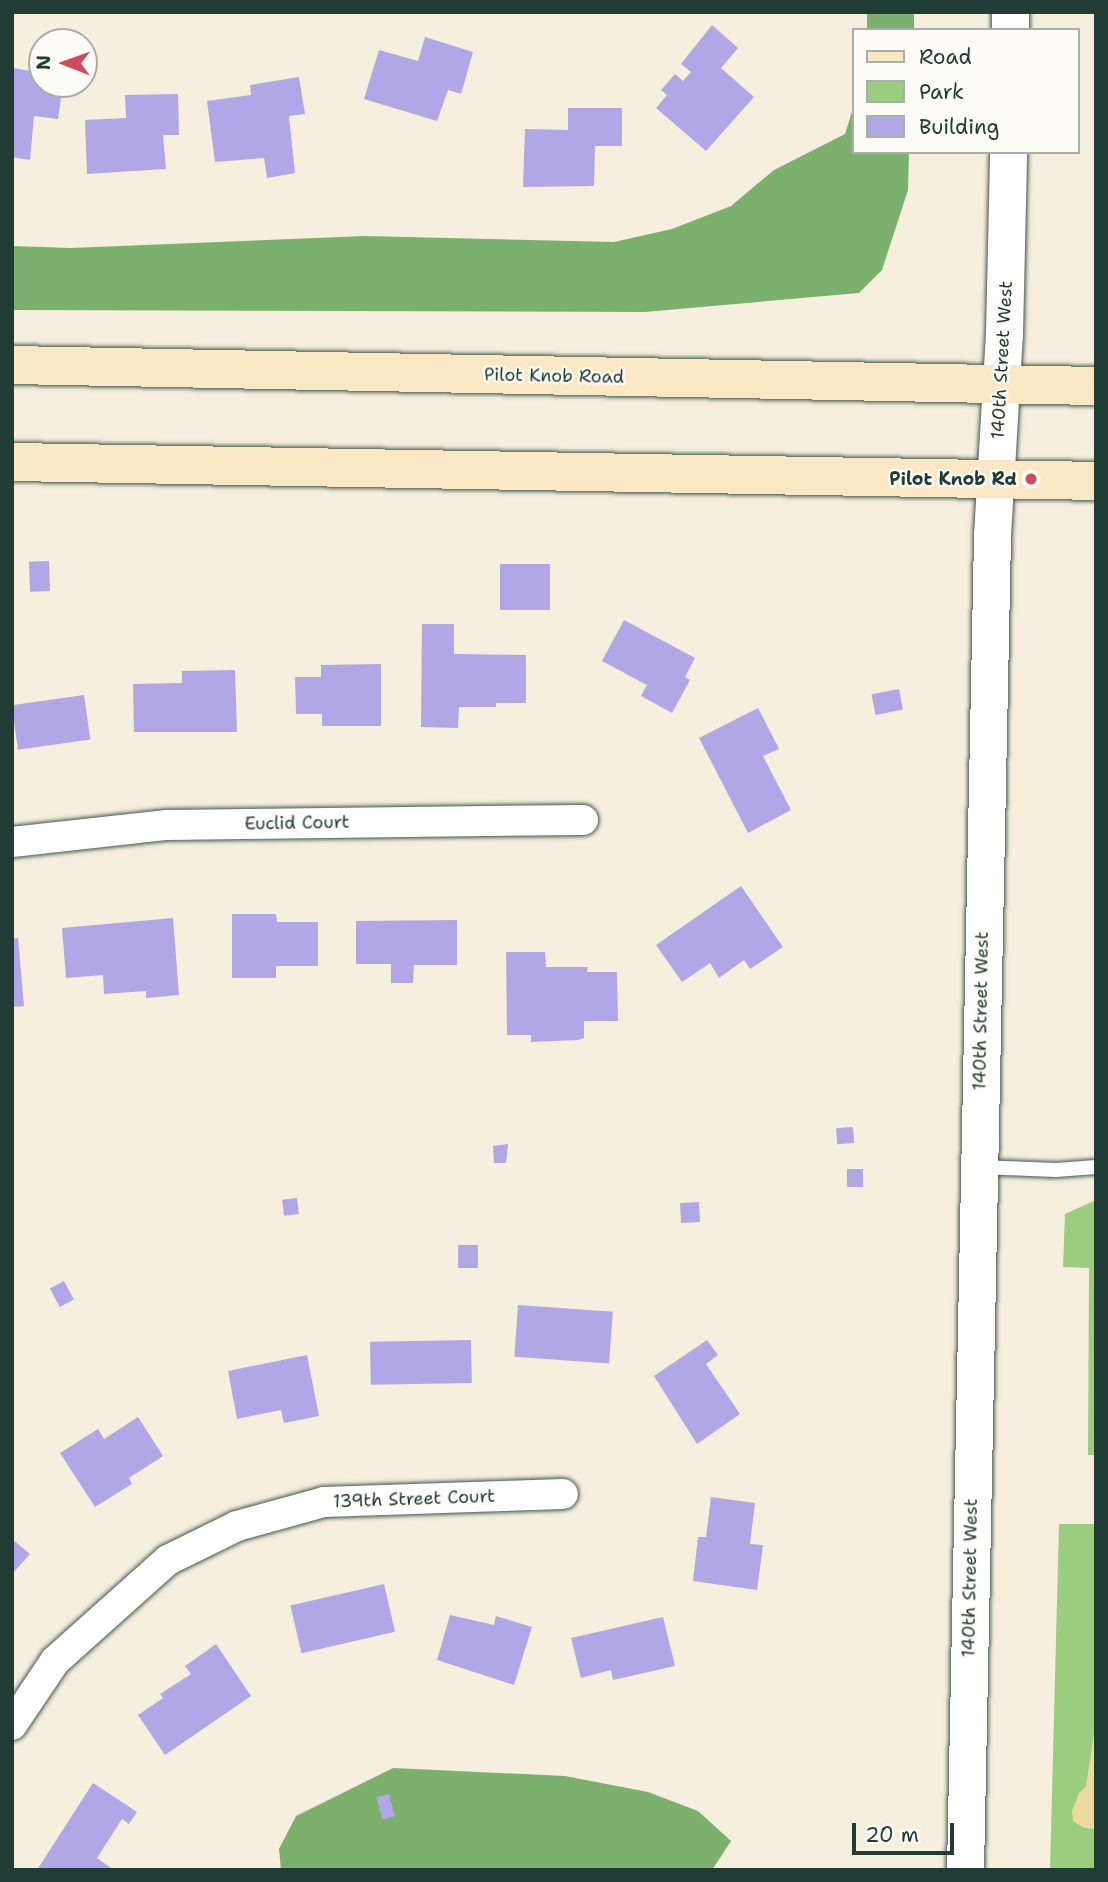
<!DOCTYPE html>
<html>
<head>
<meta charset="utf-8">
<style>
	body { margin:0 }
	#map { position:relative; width:1108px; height:1882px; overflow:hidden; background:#f6efdd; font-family:"Shantell Sans",sans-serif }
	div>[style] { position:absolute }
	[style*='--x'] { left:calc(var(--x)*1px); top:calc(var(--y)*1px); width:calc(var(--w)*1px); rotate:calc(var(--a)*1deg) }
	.green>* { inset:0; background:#9ace7e }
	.forest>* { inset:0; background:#7bb16d; transform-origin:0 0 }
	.sand>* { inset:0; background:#eeda9e }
	.building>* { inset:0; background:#b1a6e6; transform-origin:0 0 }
	.roads { filter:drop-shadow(0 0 2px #3f584d) drop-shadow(0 0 2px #3f584d) }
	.service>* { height:14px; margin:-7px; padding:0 7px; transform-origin:7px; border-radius:7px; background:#fff }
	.minor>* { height:30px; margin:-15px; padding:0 15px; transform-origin:15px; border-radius:15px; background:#fff }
	.tertiary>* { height:37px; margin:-18.5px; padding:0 18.5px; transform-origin:18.5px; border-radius:18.5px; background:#fff }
	.secondary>* { height:38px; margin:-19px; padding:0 19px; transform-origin:19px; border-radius:19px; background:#fae7c3 }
	.dots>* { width:19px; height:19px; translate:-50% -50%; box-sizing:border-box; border:4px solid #fdfcf7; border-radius:50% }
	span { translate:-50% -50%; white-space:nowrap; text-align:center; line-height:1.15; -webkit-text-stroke:5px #fdfcf7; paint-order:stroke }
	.street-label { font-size:18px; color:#1f3d34 }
	.poi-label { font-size:18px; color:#1f3d34; font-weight:700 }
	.right { translate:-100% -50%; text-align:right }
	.frame { position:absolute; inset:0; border:14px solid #1f3d34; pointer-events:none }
	.legend { position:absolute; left:852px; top:28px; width:228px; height:126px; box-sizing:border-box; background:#fdfcf7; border:2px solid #a4b0a9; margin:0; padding:9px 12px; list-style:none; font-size:21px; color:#1f3d34 }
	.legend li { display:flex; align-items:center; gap:14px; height:35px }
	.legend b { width:35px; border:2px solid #a4b0a9 }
	.north { position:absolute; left:28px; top:28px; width:70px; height:70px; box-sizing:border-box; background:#fdfcf7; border:2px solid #a4b0a9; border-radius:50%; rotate:271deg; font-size:19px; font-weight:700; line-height:28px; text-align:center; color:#1f3d34 }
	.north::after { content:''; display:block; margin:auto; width:24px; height:32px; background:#d1495b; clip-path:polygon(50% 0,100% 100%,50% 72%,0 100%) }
	.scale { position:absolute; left:852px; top:1823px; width:102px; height:32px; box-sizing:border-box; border:4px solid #1f3d34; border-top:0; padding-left:9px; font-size:21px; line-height:24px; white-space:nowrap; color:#1f3d34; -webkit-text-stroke:5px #fdfcf7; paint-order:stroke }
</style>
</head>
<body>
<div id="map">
	<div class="green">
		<div style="clip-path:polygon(1096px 1200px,1096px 1455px,1088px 1455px,1089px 1268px,1063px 1267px,1065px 1214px)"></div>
		<div style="clip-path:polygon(1059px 1524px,1096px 1524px,1096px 1870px,1050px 1870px)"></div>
	</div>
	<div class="forest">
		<div style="left:867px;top:12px;width:47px;height:18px"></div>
		<div style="clip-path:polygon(854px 105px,854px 152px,909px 152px,908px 190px,882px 270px,859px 293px,645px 312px,12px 310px,12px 246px,71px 248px,365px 236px,614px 242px,672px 229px,731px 206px,774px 170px,845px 134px)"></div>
		<div style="clip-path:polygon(393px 1768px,565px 1776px,648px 1792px,698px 1811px,731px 1841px,712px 1870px,281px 1870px,279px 1849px,296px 1816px)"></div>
	</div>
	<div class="sand">
		<div style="clip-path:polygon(1096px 1719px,1096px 1829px,1084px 1828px,1073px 1821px,1072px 1811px,1079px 1793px,1086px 1787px)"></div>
	</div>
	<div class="building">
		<div style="clip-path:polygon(712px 25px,738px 48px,721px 68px,754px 97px,706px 151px,656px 108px,667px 95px,661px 90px,675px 74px,683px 81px,691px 72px,681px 64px)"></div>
		<div style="clip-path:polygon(425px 37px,473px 52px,461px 94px,448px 90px,437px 121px,364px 99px,379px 50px,418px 61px)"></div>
		<div style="clip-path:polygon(13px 68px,42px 73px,42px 84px,63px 84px,58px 119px,34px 116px,30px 160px,12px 157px)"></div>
		<div style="clip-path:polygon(299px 77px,305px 114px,289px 116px,295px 173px,267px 178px,264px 158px,215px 162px,207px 101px,251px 95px,250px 85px)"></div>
		<div style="clip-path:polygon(178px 94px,179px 135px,163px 135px,166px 169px,87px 174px,85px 120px,126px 118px,125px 95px)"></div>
		<div style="clip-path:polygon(568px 108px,622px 108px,622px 146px,595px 146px,594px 186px,523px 187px,525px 129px,568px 130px)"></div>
		<div style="left:49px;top:561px;width:30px;height:20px;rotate:88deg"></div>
		<div style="left:500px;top:564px;width:50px;height:46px"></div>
		<div style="clip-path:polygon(624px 620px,695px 658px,685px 677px,690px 680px,672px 713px,641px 696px,647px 685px,602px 661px)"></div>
		<div style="clip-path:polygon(422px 624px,454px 624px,454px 654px,526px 655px,526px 703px,496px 703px,496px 707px,459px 707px,458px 728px,421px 727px)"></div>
		<div style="clip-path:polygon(381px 664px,381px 726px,322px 726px,322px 714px,296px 714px,295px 677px,321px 677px,321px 665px)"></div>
		<div style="clip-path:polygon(235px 670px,237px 732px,134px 732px,133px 684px,182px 683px,182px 671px)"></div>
		<div style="left:899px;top:689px;width:21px;height:28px;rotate:79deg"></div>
		<div style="left:84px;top:695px;width:45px;height:73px;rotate:82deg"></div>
		<div style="clip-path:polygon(758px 708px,779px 749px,763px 756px,791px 810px,748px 833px,699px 738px)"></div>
		<div style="clip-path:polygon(741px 886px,783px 947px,750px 969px,744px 960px,719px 978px,710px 963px,682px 982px,656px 945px)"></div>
		<div style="clip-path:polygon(232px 914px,276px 914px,277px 922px,318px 922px,318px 966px,276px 966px,276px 978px,232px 978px)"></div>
		<div style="clip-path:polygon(173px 918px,179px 995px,146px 998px,146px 991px,104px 994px,103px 975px,66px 978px,62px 928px)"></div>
		<div style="clip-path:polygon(457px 920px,457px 965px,414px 965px,413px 983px,391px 983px,391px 964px,356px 964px,356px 921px)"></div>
		<div style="clip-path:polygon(18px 938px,24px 1006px,12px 1007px,12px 939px)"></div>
		<div style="clip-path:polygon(506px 952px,545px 952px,546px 967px,588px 967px,587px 972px,617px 972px,618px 1021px,584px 1021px,584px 1038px,578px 1040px,531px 1042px,531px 1035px,507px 1035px)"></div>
		<div style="left:853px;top:1127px;width:16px;height:17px;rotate:86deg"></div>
		<div style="clip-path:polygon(508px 1144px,506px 1163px,494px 1163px,493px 1146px)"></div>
		<div style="left:847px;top:1169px;width:16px;height:18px"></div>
		<div style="left:297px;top:1198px;width:16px;height:15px;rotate:83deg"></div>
		<div style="left:699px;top:1202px;width:20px;height:19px;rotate:87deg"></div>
		<div style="left:458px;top:1245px;width:20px;height:23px"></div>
		<div style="left:64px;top:1281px;width:21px;height:16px;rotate:62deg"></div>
		<div style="left:518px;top:1305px;width:95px;height:52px;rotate:4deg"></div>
		<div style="left:471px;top:1340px;width:43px;height:101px;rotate:89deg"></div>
		<div style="clip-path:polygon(707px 1340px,718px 1355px,706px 1364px,740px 1414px,697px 1444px,654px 1376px)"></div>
		<div style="clip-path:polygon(307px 1355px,319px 1416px,284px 1423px,281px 1410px,237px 1419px,228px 1371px)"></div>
		<div style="clip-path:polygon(138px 1417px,163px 1456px,129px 1478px,132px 1484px,95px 1507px,60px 1453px,98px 1429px,104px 1439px)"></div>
		<div style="clip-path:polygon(711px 1497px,755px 1503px,750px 1544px,763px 1545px,757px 1590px,693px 1581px,698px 1537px,706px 1537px)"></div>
		<div style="clip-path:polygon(12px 1539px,30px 1554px,12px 1574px)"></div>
		<div style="left:384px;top:1584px;width:49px;height:96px;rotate:77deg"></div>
		<div style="clip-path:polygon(450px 1615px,494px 1625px,496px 1616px,532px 1627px,514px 1685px,437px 1660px)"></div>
		<div style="clip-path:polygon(663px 1617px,675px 1666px,613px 1680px,611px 1670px,581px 1678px,571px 1638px)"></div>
		<div style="clip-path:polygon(216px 1644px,251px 1696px,165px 1755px,138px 1715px,163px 1698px,160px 1694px,191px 1674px,185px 1666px)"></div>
		<div style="clip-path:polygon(93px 1783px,137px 1812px,129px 1824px,122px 1819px,97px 1858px,114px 1870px,37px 1870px)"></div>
		<div style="left:389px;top:1794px;width:23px;height:13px;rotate:75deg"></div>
	</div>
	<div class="roads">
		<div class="service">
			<div style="--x:979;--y:1167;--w:77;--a:2.2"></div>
			<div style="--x:1056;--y:1170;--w:40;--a:-4.3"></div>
		</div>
		<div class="minor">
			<div style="--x:12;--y:842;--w:156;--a:-6.3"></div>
			<div style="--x:167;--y:825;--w:416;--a:-0.7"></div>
			<div style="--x:12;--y:1725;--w:77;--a:-56.1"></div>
			<div style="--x:55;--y:1661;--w:152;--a:-41.8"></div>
			<div style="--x:168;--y:1560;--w:77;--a:-26.2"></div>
			<div style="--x:237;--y:1526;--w:90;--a:-15.4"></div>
			<div style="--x:324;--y:1502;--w:239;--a:-1.9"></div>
		</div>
		<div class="tertiary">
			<div style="--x:1010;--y:30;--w:18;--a:-90"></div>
			<div style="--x:965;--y:1870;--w:1335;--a:-88.84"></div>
			<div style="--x:992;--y:535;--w:201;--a:-86.6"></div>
			<div style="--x:1004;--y:334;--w:182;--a:-88.7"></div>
		</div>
		<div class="secondary">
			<div style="--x:12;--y:365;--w:1084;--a:1.11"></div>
			<div style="--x:12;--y:462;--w:1084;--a:1"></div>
		</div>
	</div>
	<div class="dots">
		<div style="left:1031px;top:479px;background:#d1495b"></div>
	</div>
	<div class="street-label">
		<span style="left:1002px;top:360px;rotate:-87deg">140th Street West</span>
		<span style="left:554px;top:376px;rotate:1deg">Pilot Knob Road</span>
		<span style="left:297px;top:823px;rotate:-1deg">Euclid Court</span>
		<span style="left:981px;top:1011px;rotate:-89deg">140th Street West</span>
		<span style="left:414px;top:1499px;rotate:-2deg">139th Street Court</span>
		<span style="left:970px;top:1578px;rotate:-89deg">140th Street West</span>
	</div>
	<div class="poi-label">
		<span class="right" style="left:1017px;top:479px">Pilot Knob Rd</span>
	</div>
	<div class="frame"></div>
	<ul class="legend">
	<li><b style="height:9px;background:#fae7c3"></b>Road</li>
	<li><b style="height:19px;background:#9ace7e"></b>Park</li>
	<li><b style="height:19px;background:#b1a6e6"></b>Building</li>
	</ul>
	<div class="north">N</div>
	<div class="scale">20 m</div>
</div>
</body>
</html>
